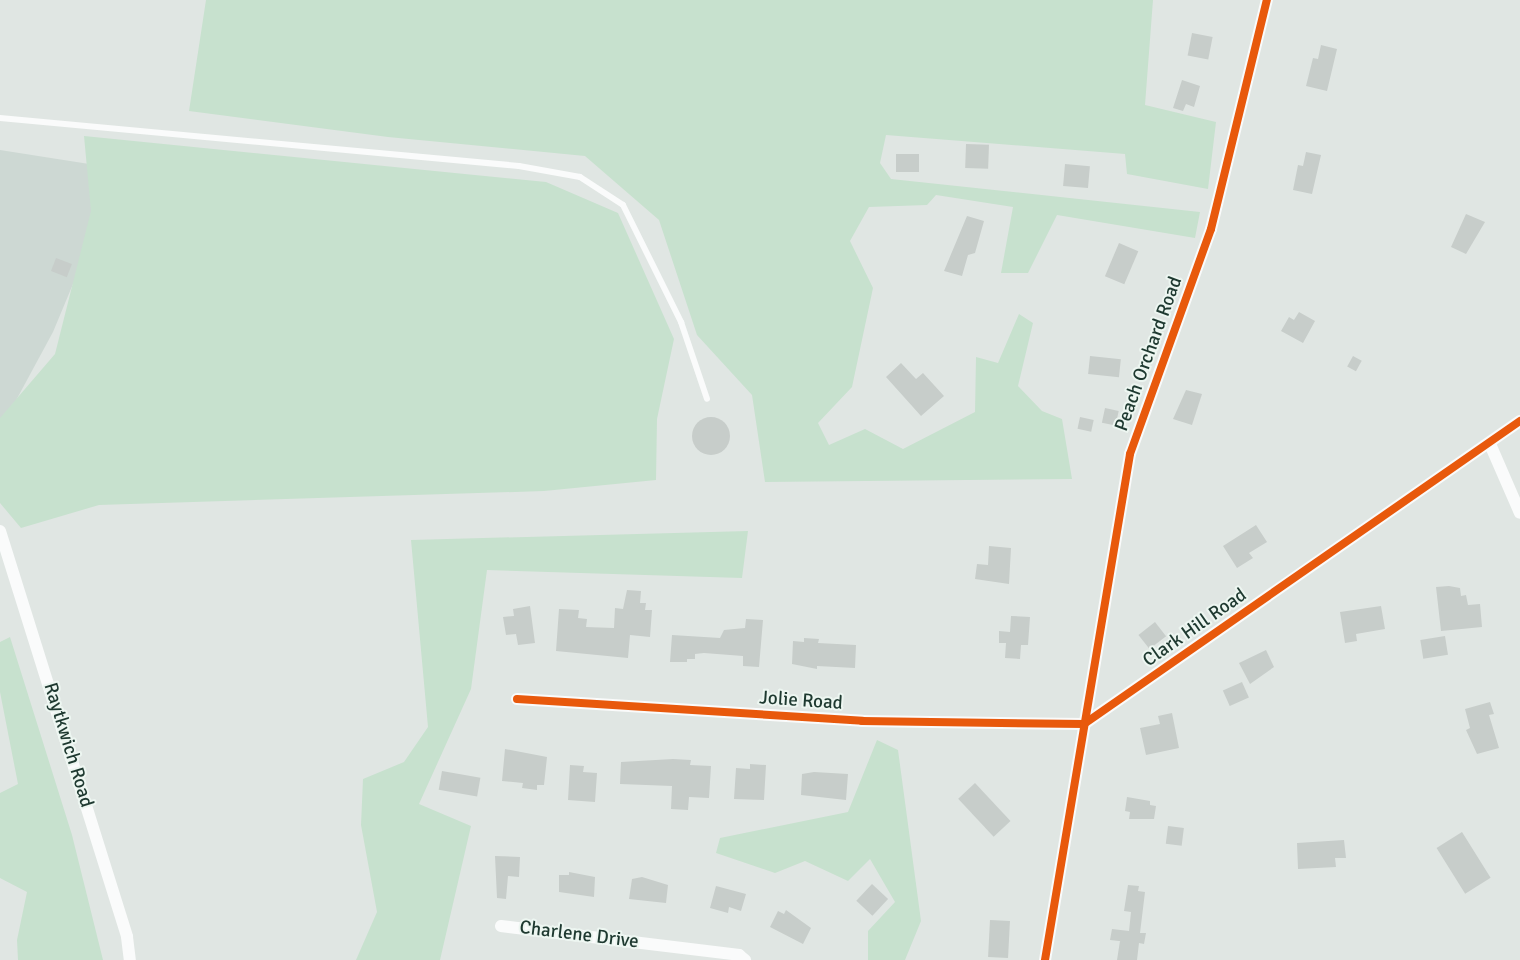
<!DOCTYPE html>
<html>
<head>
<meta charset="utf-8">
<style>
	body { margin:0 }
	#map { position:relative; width:1520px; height:960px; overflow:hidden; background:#e0e6e3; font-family:Signika,sans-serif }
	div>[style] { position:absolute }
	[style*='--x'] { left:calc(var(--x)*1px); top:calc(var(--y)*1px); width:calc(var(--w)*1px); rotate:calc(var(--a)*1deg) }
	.built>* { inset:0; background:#cdd8d3 }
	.green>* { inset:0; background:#c7e1ce }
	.building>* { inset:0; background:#c7cdca; transform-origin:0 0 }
	.round { border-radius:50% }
	.lane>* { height:6px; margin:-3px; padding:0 3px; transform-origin:3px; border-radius:3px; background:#fafbfb }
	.street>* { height:12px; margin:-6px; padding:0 6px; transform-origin:6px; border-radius:6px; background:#fafbfb }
	.cycleway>* { height:8px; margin:-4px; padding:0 4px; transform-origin:4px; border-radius:4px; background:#e8590c }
	span { translate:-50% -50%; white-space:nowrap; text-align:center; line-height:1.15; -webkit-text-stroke:4px #edf6f1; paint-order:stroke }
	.street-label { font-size:19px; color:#1e3930 }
</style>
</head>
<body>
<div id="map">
	<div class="built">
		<div style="clip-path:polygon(0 150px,121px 169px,53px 332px,0 430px)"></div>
	</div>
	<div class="green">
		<div style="clip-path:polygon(206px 0,1153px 0,1145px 105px,1216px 122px,1208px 189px,1127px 174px,1125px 154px,886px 135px,880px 163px,891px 179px,1200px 212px,1195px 238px,1057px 215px,1028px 273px,1001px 273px,1013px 207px,936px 195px,927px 205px,869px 207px,850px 241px,873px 288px,852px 387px,818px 423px,829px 445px,865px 429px,903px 449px,975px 412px,976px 357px,998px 363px,1019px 314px,1033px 323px,1018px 386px,1042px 411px,1062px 419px,1072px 479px,765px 482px,752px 395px,697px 335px,659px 220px,585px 156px,388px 137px,189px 111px)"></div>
		<div style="clip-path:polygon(84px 136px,546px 182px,618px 213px,674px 339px,657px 419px,656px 480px,544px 491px,99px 505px,21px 528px,0 503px,0 418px,55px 354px,91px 211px)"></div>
		<div style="clip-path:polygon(748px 531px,742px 578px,487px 570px,471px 689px,419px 804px,471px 826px,440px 960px,356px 960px,377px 912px,361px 825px,363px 779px,404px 762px,428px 727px,411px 540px)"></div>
		<div style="clip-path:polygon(10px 637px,72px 835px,103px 960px,18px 960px,17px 940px,27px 892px,0 878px,0 793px,18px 784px,0 692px,0 642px)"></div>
		<div style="clip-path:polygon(877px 740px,898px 750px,921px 921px,905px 960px,868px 960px,868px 931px,895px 902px,870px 859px,848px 881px,805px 861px,775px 873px,716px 853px,720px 838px,848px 812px)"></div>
	</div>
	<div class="building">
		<div style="left:1192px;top:33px;width:21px;height:23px;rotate:11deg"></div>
		<div style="clip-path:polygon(1321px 45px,1337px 49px,1327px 91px,1306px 86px,1313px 58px,1318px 59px)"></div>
		<div style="clip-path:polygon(1182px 80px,1200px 86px,1194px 107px,1186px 104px,1183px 111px,1173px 108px)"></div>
		<div style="left:966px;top:144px;width:23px;height:24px;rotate:2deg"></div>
		<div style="clip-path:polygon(1306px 152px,1321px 155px,1312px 194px,1293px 190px,1298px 165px,1303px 166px)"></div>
		<div style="left:896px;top:154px;width:23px;height:18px"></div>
		<div style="left:1065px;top:164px;width:25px;height:22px;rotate:5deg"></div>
		<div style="clip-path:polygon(1466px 214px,1485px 222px,1466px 254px,1451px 247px)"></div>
		<div style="clip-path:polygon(967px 216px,984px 221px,975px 253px,968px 255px,962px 276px,944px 271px)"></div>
		<div style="left:1119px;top:243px;width:21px;height:36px;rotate:23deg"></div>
		<div style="left:56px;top:258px;width:17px;height:14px;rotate:21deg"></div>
		<div style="clip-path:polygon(1299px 312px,1315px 321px,1303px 343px,1281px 331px,1289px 317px,1294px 320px)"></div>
		<div style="left:1090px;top:356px;width:31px;height:18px;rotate:6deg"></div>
		<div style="left:1353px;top:356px;width:10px;height:12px;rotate:29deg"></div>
		<div style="clip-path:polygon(901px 363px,916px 379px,923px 373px,944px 396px,921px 416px,886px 377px)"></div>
		<div style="clip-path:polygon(1186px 390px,1202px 394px,1192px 425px,1173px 419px)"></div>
		<div style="left:1105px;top:408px;width:14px;height:15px;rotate:12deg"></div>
		<div style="left:1080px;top:417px;width:14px;height:12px;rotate:12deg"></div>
		<div class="round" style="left:692px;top:417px;width:38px;height:38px"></div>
		<div style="clip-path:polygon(1256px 525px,1267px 542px,1249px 553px,1253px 558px,1237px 568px,1223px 546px)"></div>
		<div style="clip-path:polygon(989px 546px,1011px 548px,1009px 584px,975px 579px,977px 564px,988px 565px)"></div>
		<div style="clip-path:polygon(1449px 586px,1460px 588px,1461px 596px,1466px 595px,1468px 605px,1480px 604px,1482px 627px,1441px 631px,1436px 587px)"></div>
		<div style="clip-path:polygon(627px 590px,641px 591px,640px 603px,646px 603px,645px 610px,652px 610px,650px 637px,630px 635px,628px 658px,556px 651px,559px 609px,579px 610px,578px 618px,587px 619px,586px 627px,614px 628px,615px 608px,623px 609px)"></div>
		<div style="clip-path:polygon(530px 606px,535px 643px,518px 645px,516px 634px,506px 635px,503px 617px,514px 616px,513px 609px)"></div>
		<div style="clip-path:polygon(1381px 606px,1385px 629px,1356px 634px,1357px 641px,1345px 643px,1340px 612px)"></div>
		<div style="clip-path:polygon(1011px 616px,1030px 617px,1028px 645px,1021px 645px,1020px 659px,1005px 658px,1006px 643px,999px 643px,999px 631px,1010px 632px)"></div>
		<div style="clip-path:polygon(746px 619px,763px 620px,759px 667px,743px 666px,743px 656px,704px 653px,695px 654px,695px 659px,687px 659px,687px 662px,670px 662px,672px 635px,720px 638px,724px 630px,745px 628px)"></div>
		<div style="left:1155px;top:622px;width:18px;height:21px;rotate:52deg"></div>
		<div style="left:1445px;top:636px;width:19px;height:25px;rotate:81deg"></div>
		<div style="clip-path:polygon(804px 638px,819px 639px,818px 643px,856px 645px,855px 668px,817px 666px,817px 669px,792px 664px,793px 641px,804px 642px)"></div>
		<div style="clip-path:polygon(1266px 650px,1274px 667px,1250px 684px,1239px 663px)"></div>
		<div style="left:1242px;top:682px;width:17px;height:21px;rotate:66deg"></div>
		<div style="clip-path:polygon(1490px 702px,1494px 714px,1489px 715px,1499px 748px,1477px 754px,1466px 730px,1470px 728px,1465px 709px)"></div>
		<div style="clip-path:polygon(1172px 713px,1179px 748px,1146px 755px,1140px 728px,1160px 724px,1158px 716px)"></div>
		<div style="clip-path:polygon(505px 749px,547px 757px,544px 785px,537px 785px,537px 790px,522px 788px,523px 783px,502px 781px)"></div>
		<div style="clip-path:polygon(673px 759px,691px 760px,690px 765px,711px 766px,709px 798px,689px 797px,688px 810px,671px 809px,672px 786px,620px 784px,621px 762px)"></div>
		<div style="clip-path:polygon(750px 764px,766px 765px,764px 800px,734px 799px,736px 768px,750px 769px)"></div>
		<div style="clip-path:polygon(570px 765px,584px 766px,583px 772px,597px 773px,595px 802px,568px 800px)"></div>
		<div style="left:442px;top:771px;width:39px;height:19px;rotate:10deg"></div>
		<div style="clip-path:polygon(814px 772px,848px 774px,846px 800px,801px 795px,802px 774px)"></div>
		<div style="left:975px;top:783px;width:52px;height:23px;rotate:47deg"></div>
		<div style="clip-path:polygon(1127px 797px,1150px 801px,1150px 805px,1156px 806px,1154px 819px,1129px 819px,1130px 812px,1125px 811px)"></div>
		<div style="left:1168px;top:826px;width:16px;height:18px;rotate:7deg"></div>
		<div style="left:1462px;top:832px;width:54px;height:30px;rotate:58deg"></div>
		<div style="clip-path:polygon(1344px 840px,1346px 858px,1335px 858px,1336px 867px,1298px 869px,1297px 843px)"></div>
		<div style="clip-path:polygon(495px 856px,520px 857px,519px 877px,508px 876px,506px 899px,497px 898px)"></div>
		<div style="clip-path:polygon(569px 872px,595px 877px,594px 897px,559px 892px,559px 875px,569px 875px)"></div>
		<div style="clip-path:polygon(642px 877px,668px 885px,666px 903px,629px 899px,632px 879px)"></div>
		<div style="left:872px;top:884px;width:22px;height:23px;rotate:43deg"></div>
		<div style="clip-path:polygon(1128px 885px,1139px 886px,1138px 891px,1145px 892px,1140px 933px,1146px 933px,1144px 944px,1139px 943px,1137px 960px,1117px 960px,1120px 941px,1128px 942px,1110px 940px,1112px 929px,1129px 931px,1131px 912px,1124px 911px)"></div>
		<div style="clip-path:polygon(716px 886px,746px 894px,741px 911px,729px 907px,728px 913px,710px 908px)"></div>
		<div style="clip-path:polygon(786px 910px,811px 928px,803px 944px,770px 927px,778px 911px,784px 914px)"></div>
		<div style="left:990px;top:920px;width:20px;height:37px;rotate:3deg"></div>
	</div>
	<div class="lane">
		<div style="--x:0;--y:118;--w:521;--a:5.28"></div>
		<div style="--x:519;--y:166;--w:62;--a:10.2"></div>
		<div style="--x:580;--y:177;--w:51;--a:33.1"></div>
		<div style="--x:623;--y:205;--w:131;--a:63.6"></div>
		<div style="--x:681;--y:322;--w:81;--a:71.3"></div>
	</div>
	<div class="street">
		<div style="--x:1490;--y:444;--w:75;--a:66.5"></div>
		<div style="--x:0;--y:531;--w:425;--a:72.6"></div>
		<div style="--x:127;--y:937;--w:23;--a:83"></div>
		<div style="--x:517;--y:699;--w:346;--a:3.6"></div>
		<div style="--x:862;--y:721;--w:222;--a:0.8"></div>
		<div style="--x:1084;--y:724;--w:531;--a:-34.8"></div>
		<div style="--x:501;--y:926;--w:240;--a:6.9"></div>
		<div style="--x:739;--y:955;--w:8;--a:40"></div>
		<div style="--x:1045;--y:960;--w:513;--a:-80.46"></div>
		<div style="--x:1130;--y:454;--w:239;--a:-70.2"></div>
		<div style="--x:1211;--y:229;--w:236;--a:-76.3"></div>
	</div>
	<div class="cycleway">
		<div style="--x:517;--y:699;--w:346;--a:3.6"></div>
		<div style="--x:862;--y:721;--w:222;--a:0.8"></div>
		<div style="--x:1084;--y:724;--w:531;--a:-34.8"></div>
		<div style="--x:1045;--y:960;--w:513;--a:-80.46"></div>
		<div style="--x:1130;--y:454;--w:239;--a:-70.2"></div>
		<div style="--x:1211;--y:229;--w:236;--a:-76.3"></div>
	</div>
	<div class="street-label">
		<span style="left:1149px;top:354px;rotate:-70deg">Peach Orchard Road</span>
		<span style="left:1195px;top:628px;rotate:-35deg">Clark Hill Road</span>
		<span style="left:801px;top:701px;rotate:4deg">Jolie Road</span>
		<span style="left:68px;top:745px;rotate:73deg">Raytkwich Road</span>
		<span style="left:579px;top:935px;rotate:7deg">Charlene Drive</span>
	</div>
</div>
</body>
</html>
